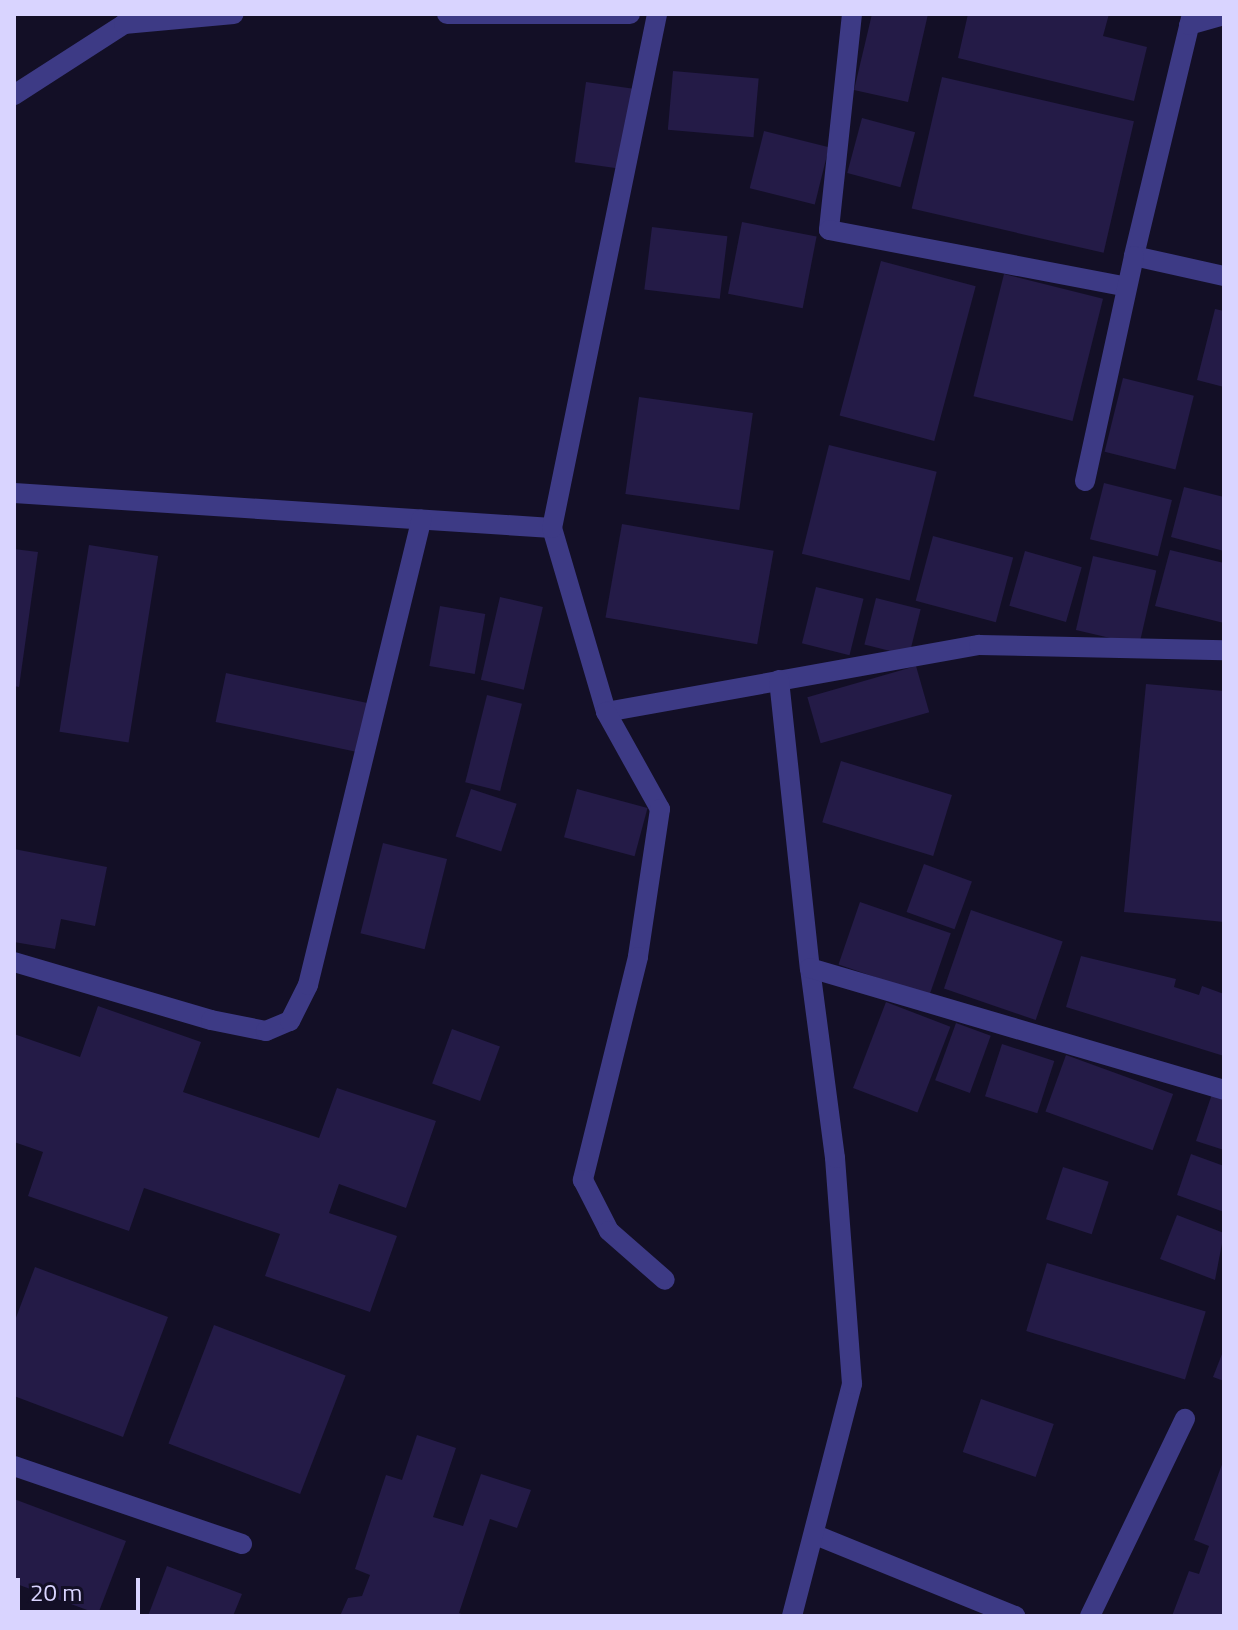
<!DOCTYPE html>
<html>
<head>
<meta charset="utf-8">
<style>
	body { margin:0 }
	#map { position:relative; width:1238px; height:1630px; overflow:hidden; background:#130f26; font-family:"Titillium Web",sans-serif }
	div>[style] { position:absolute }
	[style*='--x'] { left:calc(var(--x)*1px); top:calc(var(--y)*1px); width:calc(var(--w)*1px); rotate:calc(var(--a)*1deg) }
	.building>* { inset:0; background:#241b47; transform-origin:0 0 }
	.service>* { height:20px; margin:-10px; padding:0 10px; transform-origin:10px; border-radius:10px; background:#3d3a85 }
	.minor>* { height:20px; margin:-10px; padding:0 10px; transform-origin:10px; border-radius:10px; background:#3d3a85 }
	.tertiary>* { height:20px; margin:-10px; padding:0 10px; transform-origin:10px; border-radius:10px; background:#3d3a85 }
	span { translate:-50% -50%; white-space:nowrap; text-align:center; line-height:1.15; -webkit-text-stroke:6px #130f26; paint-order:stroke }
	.frame { position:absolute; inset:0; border:16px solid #d9d4ff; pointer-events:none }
	.scale { position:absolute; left:16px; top:1578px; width:124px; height:36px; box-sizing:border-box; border:4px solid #d9d4ff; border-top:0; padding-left:10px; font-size:24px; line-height:28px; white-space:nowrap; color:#d9d4ff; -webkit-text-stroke:6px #130f26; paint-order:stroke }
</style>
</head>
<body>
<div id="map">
	<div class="building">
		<div style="clip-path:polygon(872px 14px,928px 14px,908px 102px,854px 90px)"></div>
		<div style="clip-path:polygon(968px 14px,1109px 14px,1103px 36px,1147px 47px,1134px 101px,958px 58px)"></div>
		<div style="left:673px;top:71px;width:86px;height:59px;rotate:5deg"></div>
		<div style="left:942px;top:77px;width:197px;height:135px;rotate:13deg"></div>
		<div style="left:586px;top:82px;width:48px;height:81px;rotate:8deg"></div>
		<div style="left:862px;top:118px;width:55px;height:57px;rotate:15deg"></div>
		<div style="left:764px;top:131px;width:67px;height:59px;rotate:14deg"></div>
		<div style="left:742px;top:222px;width:76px;height:73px;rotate:11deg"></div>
		<div style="left:652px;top:227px;width:76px;height:63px;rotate:7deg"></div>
		<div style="left:881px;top:261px;width:98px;height:160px;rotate:15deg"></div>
		<div style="left:1004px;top:274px;width:102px;height:126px;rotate:14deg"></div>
		<div style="clip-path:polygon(1215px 309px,1224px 311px,1224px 387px,1197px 380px)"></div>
		<div style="left:1123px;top:378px;width:73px;height:76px;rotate:14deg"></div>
		<div style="left:639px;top:397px;width:115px;height:98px;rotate:8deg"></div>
		<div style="left:829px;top:445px;width:111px;height:112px;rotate:14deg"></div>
		<div style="left:1104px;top:483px;width:70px;height:58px;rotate:14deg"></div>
		<div style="clip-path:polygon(1184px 487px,1224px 497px,1224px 551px,1171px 537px)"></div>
		<div style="left:622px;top:524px;width:154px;height:95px;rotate:10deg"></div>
		<div style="left:933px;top:536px;width:83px;height:67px;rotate:15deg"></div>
		<div style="left:89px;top:545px;width:70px;height:189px;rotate:9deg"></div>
		<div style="clip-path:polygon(14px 549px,38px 552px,19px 687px,14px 686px)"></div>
		<div style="clip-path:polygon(1170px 550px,1224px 563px,1224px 623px,1155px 606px)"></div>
		<div style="left:1025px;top:551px;width:59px;height:57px;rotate:16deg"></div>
		<div style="left:1093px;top:556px;width:65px;height:76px;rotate:13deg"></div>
		<div style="left:816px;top:587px;width:49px;height:58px;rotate:14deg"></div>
		<div style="left:500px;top:597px;width:44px;height:85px;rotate:13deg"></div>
		<div style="left:876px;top:598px;width:46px;height:48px;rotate:14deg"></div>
		<div style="left:440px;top:606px;width:46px;height:61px;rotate:10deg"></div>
		<div style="left:916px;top:666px;width:48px;height:113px;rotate:74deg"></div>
		<div style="left:226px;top:673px;width:147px;height:50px;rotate:12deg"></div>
		<div style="clip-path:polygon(1146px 684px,1224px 691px,1224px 922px,1124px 912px)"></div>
		<div style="left:487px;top:695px;width:36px;height:90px;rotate:14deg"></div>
		<div style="left:841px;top:761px;width:116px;height:64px;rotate:17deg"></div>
		<div style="left:471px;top:789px;width:48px;height:50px;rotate:18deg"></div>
		<div style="left:577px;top:789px;width:73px;height:50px;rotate:15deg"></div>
		<div style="left:383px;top:843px;width:66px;height:93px;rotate:14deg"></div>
		<div style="clip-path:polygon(14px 849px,107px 867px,95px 926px,61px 919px,55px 949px,14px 942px)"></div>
		<div style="left:924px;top:864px;width:51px;height:51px;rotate:20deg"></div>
		<div style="left:860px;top:902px;width:96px;height:66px;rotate:19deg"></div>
		<div style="left:971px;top:910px;width:97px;height:83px;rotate:19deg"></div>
		<div style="clip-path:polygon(1081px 956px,1176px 979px,1174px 987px,1199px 995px,1202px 986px,1224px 994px,1224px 1056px,1066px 1007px)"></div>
		<div style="left:886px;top:1002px;width:69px;height:92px;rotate:21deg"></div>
		<div style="clip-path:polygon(98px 1006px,201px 1042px,183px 1092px,319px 1138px,337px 1088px,436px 1121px,406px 1208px,339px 1184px,329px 1213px,397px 1236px,370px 1312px,265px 1276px,280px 1234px,144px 1188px,129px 1231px,28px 1196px,43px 1152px,14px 1142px,14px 1034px,80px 1057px)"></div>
		<div style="left:956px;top:1023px;width:37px;height:61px;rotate:20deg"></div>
		<div style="left:452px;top:1029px;width:51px;height:58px;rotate:20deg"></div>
		<div style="left:1002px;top:1044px;width:55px;height:55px;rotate:18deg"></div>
		<div style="left:1066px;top:1055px;width:114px;height:60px;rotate:20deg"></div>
		<div style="clip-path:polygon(1212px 1094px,1224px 1098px,1224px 1150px,1196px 1141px)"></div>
		<div style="clip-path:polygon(1191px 1154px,1224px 1166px,1224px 1212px,1177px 1195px)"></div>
		<div style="left:1063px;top:1167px;width:48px;height:55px;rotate:18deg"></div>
		<div style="clip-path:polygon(1177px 1215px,1224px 1233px,1215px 1280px,1160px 1259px)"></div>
		<div style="left:1047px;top:1263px;width:166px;height:71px;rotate:17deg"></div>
		<div style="clip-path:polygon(35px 1267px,168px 1317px,123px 1437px,14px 1396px,14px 1323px)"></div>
		<div style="left:214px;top:1325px;width:141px;height:127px;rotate:21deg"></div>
		<div style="clip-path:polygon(1224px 1349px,1224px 1381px,1213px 1377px)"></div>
		<div style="left:981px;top:1399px;width:77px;height:56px;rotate:19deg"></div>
		<div style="clip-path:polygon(417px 1435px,456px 1448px,433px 1517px,463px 1526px,481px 1474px,531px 1490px,517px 1528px,490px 1519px,459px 1613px,466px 1616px,340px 1616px,348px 1598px,362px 1596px,370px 1575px,355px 1569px,386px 1475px,402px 1480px)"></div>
		<div style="clip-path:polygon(1224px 1459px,1224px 1616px,1172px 1616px,1189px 1571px,1199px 1574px,1209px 1546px,1194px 1540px)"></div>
		<div style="clip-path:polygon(14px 1499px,126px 1541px,98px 1614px,14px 1583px)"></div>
		<div style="clip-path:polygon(167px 1566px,242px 1594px,233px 1616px,148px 1616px)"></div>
	</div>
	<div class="service">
		<div style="--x:14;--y:1466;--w:241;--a:18.9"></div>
		<div style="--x:818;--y:1536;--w:213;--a:22.1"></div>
		<div style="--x:792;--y:1616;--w:240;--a:-75.5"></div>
		<div style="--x:852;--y:1384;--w:227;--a:-94.3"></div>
		<div style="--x:835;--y:1158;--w:192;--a:-97.5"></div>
		<div style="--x:1090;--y:1616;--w:219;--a:-64.3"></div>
	</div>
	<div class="minor">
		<div style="--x:852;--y:14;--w:217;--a:96.1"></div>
		<div style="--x:829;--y:230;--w:303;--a:10.8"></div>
		<div style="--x:1192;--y:14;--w:249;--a:103.5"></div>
		<div style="--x:1134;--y:256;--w:92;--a:12.5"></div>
		<div style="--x:1189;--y:25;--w:36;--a:-16"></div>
		<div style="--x:1085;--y:481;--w:230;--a:-77.7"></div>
		<div style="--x:14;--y:493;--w:539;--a:3.72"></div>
		<div style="--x:552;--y:528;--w:192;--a:73.6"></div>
		<div style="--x:606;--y:712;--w:379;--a:-10.2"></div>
		<div style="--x:979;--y:645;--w:245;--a:1.2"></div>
		<div style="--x:552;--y:528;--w:525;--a:-78.45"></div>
		<div style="--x:779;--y:680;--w:290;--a:83.9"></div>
		<div style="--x:810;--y:968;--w:432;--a:16.4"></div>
		<div style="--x:606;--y:712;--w:111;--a:60.9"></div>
		<div style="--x:660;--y:809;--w:150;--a:98.5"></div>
		<div style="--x:638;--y:957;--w:230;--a:103.9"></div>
		<div style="--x:583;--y:1180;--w:57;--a:63"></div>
		<div style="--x:609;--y:1231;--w:74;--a:41.2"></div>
		<div style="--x:14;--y:962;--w:205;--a:16.4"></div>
		<div style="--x:211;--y:1020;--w:56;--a:11.3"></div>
		<div style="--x:266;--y:1031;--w:26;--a:-23"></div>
		<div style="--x:290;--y:1021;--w:40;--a:-63.4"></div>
		<div style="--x:308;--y:985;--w:479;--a:-76.3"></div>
	</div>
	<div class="tertiary">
		<div style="--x:447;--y:14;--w:183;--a:0"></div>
		<div style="--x:14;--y:95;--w:131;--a:-32.8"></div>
		<div style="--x:124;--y:24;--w:110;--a:-5.2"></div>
	</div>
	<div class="frame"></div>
	<div class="scale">20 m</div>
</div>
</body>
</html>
